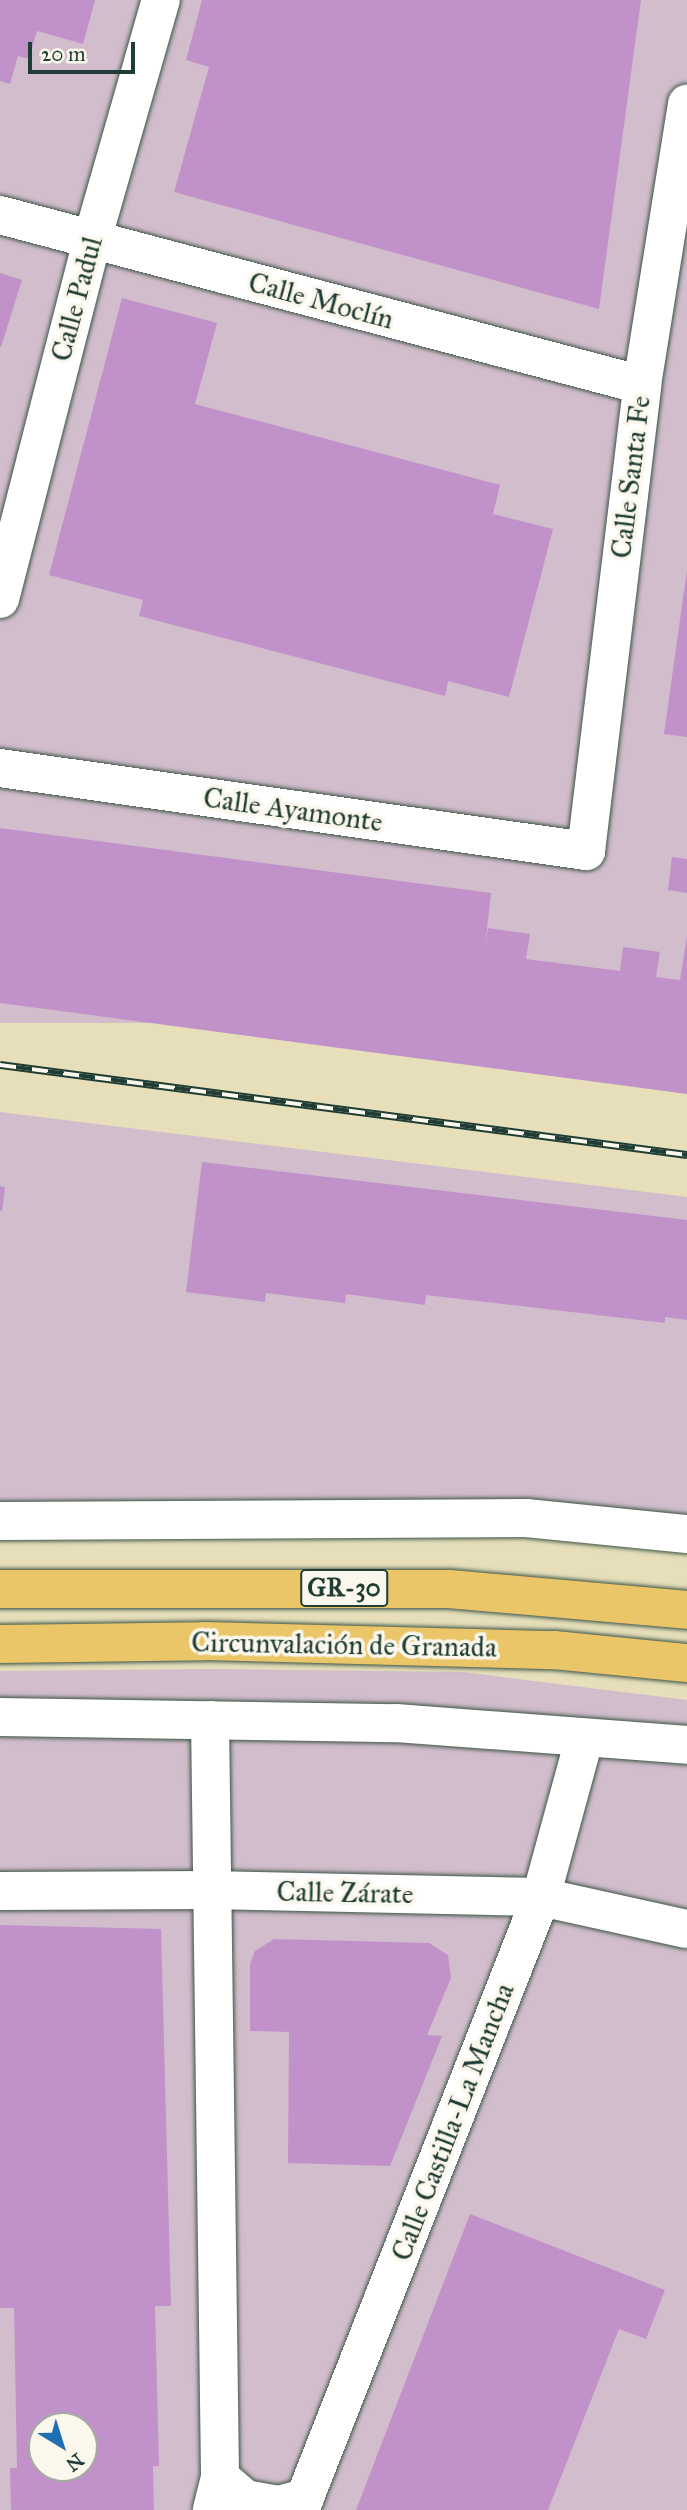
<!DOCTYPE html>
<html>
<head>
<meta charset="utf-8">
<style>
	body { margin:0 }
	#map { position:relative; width:687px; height:2510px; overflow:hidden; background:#e6dfba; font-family:"IM FELL Great Primer",serif }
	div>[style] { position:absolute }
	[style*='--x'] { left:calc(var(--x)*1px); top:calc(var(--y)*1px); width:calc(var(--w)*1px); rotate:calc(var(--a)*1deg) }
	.industrial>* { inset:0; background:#d1bdcb; transform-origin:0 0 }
	.building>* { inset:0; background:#c192ca }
	.roads { filter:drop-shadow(0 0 2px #3d5548) drop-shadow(0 0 2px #3d5548) }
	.minor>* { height:38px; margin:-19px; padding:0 19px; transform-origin:19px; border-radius:19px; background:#fff }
	.highway>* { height:38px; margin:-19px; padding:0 19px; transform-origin:19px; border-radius:19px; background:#ebc669 }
	.rail>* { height:8px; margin-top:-4px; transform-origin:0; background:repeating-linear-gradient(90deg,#fbf7ec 0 16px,#1f3d34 0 32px); box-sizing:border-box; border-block:2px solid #1f3d34 }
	span { translate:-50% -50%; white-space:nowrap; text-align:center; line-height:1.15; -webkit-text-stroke:7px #fbf7ec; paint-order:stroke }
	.shield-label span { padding:2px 5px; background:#fbf7ec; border:2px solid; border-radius:5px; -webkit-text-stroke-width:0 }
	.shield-label { font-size:26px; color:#1f3d34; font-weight:700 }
	.street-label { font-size:28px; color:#1f3d34 }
	.north { position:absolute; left:28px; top:2412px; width:70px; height:70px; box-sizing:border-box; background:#fbf7ec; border:2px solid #a3ada2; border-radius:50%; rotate:142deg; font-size:19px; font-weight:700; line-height:28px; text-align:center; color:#1f3d34 }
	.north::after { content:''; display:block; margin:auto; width:24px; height:32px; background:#1f6fb2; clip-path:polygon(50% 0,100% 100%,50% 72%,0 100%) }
	.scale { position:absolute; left:28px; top:42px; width:107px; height:32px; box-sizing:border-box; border:4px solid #1f3d34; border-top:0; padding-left:9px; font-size:21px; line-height:24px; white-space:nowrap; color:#1f3d34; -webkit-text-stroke:5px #fbf7ec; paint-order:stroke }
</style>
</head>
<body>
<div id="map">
	<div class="industrial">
		<div style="left:0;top:0;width:687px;height:1023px"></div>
		<div style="clip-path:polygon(0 1112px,687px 1197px,687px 1517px,0 1506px)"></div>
		<div style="clip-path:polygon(evenodd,213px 1669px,463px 1672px,687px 1700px,687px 2510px,0 2510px,0 1671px,213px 1669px,42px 2426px,84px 2426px,84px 2468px,42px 2468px,42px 2426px)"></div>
	</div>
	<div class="building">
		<div style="clip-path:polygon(0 0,95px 0,83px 44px,37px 31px,29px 59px,18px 56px,10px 84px,0 81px)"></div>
		<div style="clip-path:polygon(202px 0,641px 0,599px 309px,174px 192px,209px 67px,186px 60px)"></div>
		<div style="clip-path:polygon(0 273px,22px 280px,1px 347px,0 346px)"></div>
		<div style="clip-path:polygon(122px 298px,217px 323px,195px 404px,500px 485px,493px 514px,553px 529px,509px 697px,448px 681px,445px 696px,139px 616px,143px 600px,49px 575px)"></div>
		<div style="clip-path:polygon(687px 570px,687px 737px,664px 734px)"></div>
		<div style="clip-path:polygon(0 828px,491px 893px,485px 948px,488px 928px,530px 934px,526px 959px,620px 971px,623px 947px,660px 952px,656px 977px,680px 980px,687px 936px,687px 1094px,0 1003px)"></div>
		<div style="clip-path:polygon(672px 857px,687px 859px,687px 893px,668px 890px)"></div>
		<div style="clip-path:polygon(202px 1162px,687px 1220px,687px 1320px,665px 1317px,665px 1323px,426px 1295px,425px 1305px,346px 1294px,345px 1303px,266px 1293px,265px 1302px,186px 1292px)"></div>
		<div style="clip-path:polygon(0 1186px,5px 1187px,2px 1211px,0 1211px)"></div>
		<div style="clip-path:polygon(evenodd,0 1925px,161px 1929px,171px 2306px,155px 2306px,159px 2466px,153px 2466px,154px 2510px,11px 2510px,10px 2468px,17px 2468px,14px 2308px,0 2308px,0 1925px,42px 2426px,84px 2426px,84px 2468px,42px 2468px,42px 2426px)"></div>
		<div style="clip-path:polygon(274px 1939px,429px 1943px,448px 1955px,451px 1978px,427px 2035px,442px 2036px,390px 2166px,288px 2163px,289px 2032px,250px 2031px,250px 1964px,255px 1951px)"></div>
		<div style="clip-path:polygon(470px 2214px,665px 2290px,646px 2339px,619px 2329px,548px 2510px,356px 2510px)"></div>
	</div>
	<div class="roads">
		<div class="minor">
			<div style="--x:0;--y:215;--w:664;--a:14.83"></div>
			<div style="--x:0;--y:599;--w:371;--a:-75.6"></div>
			<div style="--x:92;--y:240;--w:250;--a:-74"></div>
			<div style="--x:0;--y:768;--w:592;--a:8.06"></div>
			<div style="--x:586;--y:851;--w:469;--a:-83.1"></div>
			<div style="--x:642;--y:385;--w:285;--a:-80.9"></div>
			<div style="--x:0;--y:1521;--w:526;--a:-0.33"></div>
			<div style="--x:526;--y:1518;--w:162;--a:5.7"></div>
			<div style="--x:0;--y:1717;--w:396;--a:0.9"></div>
			<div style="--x:396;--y:1723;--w:292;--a:4.3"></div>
			<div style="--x:210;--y:1720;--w:757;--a:89.24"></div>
			<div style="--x:220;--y:2477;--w:34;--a:104"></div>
			<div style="--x:0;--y:1891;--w:209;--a:-0.3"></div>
			<div style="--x:209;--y:1890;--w:332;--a:1.2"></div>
			<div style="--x:541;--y:1897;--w:149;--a:12.4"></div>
			<div style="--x:220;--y:2477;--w:33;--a:41"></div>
			<div style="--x:245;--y:2499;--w:34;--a:10"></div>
			<div style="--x:278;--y:2505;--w:28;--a:-15"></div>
			<div style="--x:300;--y:2510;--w:659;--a:-68.54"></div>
			<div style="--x:541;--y:1897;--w:163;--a:-74.7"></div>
		</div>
		<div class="highway">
			<div style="--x:0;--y:1589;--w:449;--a:0"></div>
			<div style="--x:449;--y:1589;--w:239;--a:5"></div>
			<div style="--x:0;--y:1644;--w:205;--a:-0.8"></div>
			<div style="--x:205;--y:1641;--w:349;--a:1.5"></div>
			<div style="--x:554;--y:1650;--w:134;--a:5.6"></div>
		</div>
	</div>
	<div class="rail">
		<div style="--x:0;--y:1065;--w:693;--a:7.46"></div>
	</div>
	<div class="shield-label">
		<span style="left:344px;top:1588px">GR-30</span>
	</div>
	<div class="street-label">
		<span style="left:77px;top:299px;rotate:-75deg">Calle Padul</span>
		<span style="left:321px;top:301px;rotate:15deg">Calle Moclín</span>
		<span style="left:631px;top:477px;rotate:-83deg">Calle Santa Fe</span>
		<span style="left:293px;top:810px;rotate:8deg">Calle Ayamonte</span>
		<span style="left:344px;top:1645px;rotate:1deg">Circunvalación de Granada</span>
		<span style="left:345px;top:1893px;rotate:1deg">Calle Zárate</span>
		<span style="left:453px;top:2122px;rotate:-69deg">Calle Castilla-La Mancha</span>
	</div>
	<div class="north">N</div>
	<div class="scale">20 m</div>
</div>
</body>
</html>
